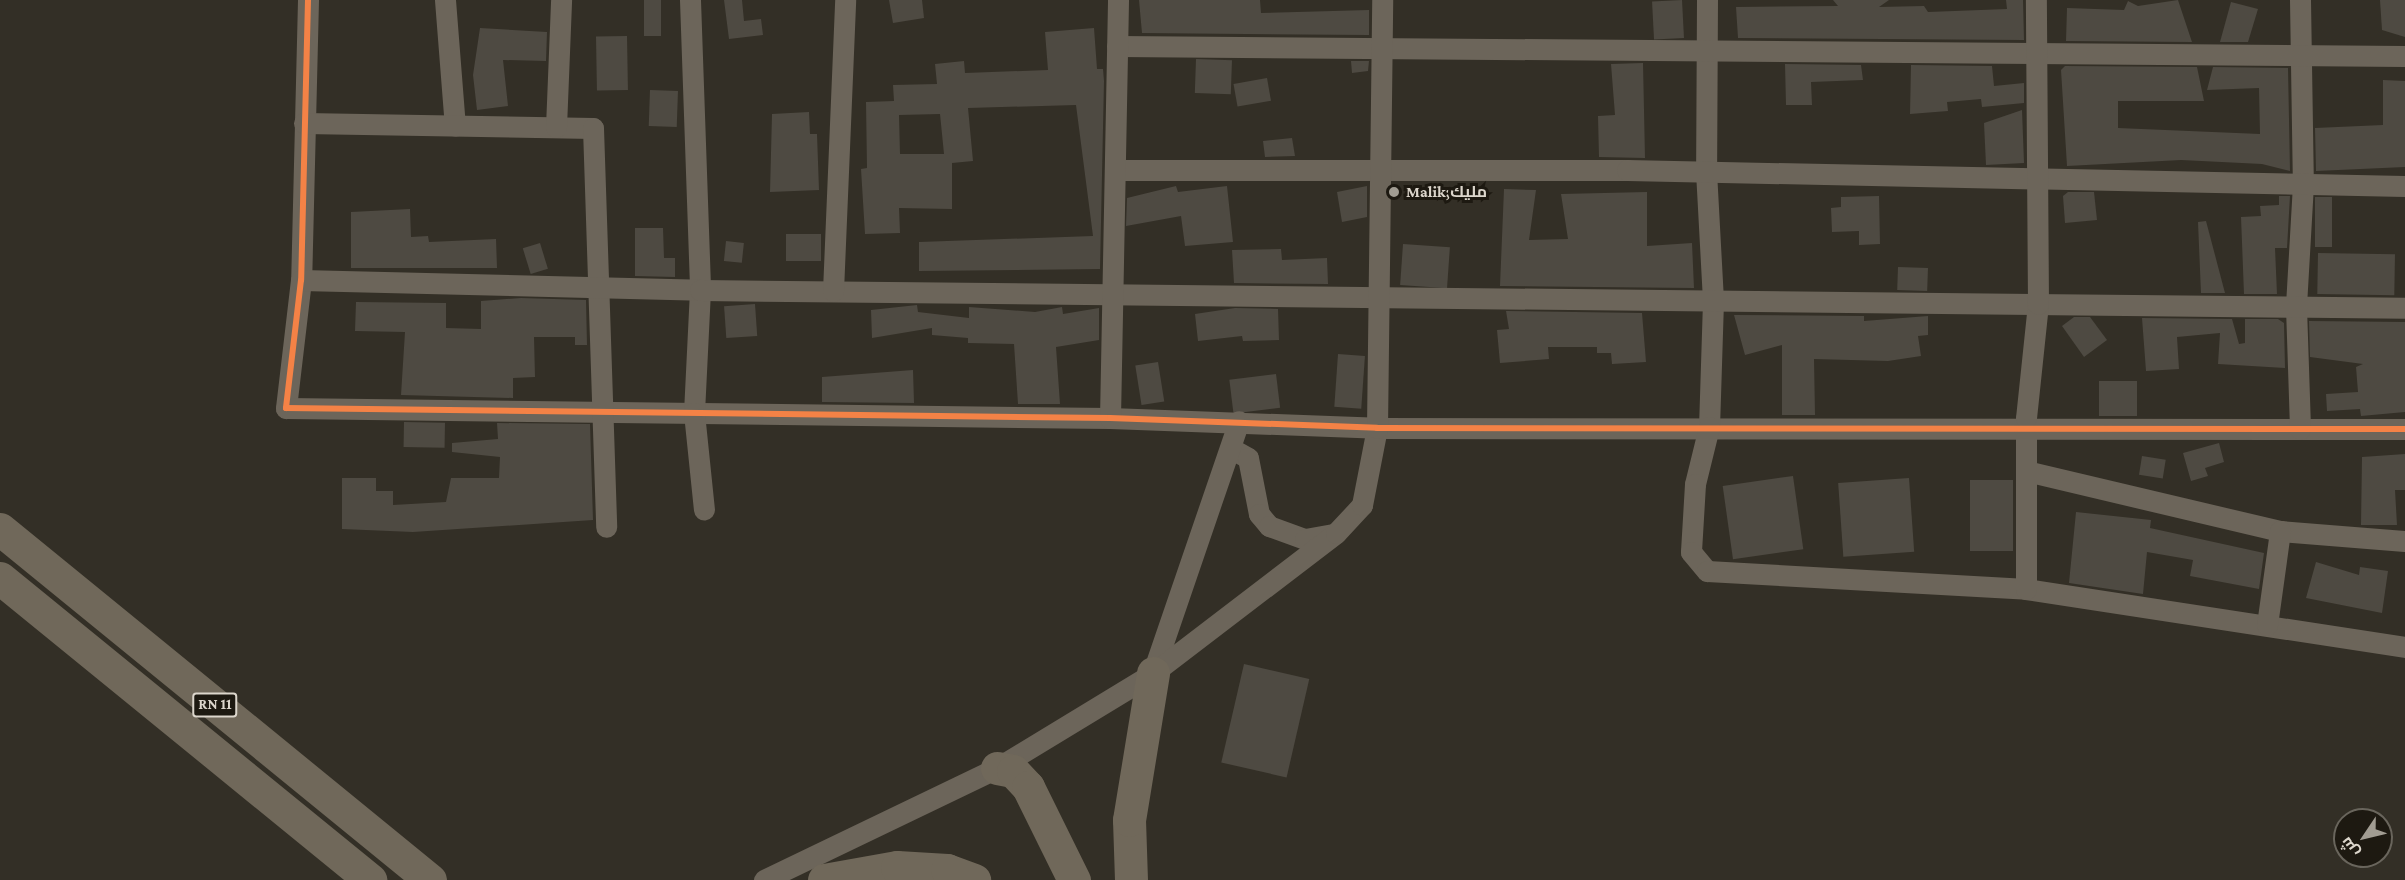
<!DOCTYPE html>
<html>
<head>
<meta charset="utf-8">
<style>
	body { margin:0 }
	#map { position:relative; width:2405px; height:880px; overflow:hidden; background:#332f26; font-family:"Crimson Pro",Cairo,serif }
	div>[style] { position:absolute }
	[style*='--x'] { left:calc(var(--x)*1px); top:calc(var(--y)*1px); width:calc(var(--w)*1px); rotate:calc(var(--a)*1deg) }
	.building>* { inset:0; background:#4e4a42; transform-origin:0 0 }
	.minor>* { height:21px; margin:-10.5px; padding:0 10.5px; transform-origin:10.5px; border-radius:10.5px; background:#6c655a }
	.trunk>* { height:33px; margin:-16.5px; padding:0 16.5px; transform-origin:16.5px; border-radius:16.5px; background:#70685a }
	.cycleway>* { height:6px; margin:-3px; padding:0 3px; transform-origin:3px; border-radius:3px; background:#f48246 }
	.dots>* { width:16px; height:16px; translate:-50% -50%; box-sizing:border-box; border:3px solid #1d1911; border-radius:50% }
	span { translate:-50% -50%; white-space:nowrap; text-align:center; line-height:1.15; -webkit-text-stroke:6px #1d1911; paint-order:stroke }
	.shield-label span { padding:2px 4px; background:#1d1911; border:2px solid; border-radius:4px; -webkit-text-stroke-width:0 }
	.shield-label { font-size:15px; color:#dcd6cc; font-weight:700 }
	.poi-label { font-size:16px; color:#dcd6cc; font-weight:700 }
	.left { translate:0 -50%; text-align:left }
	.north { position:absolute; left:2333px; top:808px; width:60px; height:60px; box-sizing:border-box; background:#1d1911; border:2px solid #69655c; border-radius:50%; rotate:235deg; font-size:16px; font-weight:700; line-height:24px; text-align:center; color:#dcd6cc }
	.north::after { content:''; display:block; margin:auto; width:21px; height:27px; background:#a19c92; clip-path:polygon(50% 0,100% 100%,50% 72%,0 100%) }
</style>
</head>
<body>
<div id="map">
	<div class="building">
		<div style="left:644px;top:0;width:17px;height:36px"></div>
		<div style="clip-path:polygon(724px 0,742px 0,744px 21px,761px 19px,763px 35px,729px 39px)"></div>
		<div style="clip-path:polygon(889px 0,922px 0,924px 18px,893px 23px)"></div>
		<div style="clip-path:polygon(1139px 0,1260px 0,1261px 13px,1369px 10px,1369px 35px,1142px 33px)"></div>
		<div style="left:1682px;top:0;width:38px;height:30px;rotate:87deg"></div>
		<div style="clip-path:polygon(1833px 0,1889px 0,1879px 7px,1924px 6px,1928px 12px,2007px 9px,2006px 0,2023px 0,2024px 40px,1738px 38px,1736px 7px,1838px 6px)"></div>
		<div style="clip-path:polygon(2178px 0,2192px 42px,2066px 41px,2067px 8px,2124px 10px,2128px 1px,2138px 6px)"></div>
		<div style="clip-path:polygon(2380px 0,2405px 0,2405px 37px,2382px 30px)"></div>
		<div style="clip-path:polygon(2231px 2px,2258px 9px,2248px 42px,2220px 42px)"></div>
		<div style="clip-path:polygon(480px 28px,547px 32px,546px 61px,503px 60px,508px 106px,477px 110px,473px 75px)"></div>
		<div style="clip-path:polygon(evenodd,1094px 28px,1097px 69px,1103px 69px,1104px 81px,1100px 269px,919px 271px,919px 242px,1093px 236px,1076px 105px,968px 108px,973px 161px,952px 163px,952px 209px,899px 208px,900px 233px,865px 234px,861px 169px,867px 168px,866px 102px,894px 101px,893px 85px,937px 84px,935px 64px,964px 61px,965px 73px,1048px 70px,1045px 32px,1094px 28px,940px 114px,944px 154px,900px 154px,899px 115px,940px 114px)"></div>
		<div style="left:627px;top:36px;width:54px;height:31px;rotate:89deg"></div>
		<div style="left:1196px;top:59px;width:36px;height:34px;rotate:2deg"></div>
		<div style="clip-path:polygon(1351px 61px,1369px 61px,1368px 71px,1352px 73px)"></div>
		<div style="clip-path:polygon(1643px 63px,1645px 158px,1599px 157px,1598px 116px,1615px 115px,1611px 64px)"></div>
		<div style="clip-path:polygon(1785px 64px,1861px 65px,1863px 80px,1811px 82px,1812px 105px,1786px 105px)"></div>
		<div style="clip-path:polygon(1911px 65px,1992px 66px,1994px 86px,2024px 83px,2024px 103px,1982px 107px,1981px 99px,1947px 102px,1948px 111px,1910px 114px)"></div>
		<div style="clip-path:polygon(2065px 66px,2197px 67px,2204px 101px,2118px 101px,2118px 128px,2260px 134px,2259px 88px,2207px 90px,2213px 67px,2288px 68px,2290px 171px,2262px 164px,2181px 160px,2067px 166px,2061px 70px)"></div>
		<div style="left:1267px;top:78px;width:23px;height:34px;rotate:80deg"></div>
		<div style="clip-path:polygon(2383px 80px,2405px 81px,2405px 167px,2316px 171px,2315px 128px,2383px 125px)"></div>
		<div style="left:650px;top:90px;width:28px;height:36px;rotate:2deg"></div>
		<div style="clip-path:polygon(2022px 110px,2024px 163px,1986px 165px,1984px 123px)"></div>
		<div style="clip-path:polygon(809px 112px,810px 134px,817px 134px,819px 190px,770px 192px,772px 114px)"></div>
		<div style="clip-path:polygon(1292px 138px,1295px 156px,1265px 157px,1263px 141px)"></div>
		<div style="clip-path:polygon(1176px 186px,1178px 192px,1227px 186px,1233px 242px,1185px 246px,1181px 216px,1126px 226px,1127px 198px)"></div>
		<div style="clip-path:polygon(1367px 186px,1367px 217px,1342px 222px,1337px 192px)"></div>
		<div style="clip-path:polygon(1504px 189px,1536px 190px,1529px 240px,1568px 239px,1561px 194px,1647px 192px,1647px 246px,1692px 243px,1694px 288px,1500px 286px)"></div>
		<div style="clip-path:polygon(2068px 192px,2094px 192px,2097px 220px,2065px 223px,2063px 196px)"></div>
		<div style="clip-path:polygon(1879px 196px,1880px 244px,1859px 245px,1859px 231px,1832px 232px,1831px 208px,1841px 207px,1841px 197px)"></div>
		<div style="clip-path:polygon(2279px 196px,2290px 196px,2287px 248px,2275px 248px,2277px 294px,2244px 294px,2241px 217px,2261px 216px,2260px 206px,2279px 205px)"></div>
		<div style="left:2315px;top:197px;width:17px;height:50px"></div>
		<div style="clip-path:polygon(410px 209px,411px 237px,428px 236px,429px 242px,496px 239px,497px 268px,351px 268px,351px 212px)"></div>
		<div style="clip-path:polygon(2206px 221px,2225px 293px,2201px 293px,2198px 222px)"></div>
		<div style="clip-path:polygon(635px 228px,663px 228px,664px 258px,675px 258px,675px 277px,635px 276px)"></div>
		<div style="left:786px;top:234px;width:35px;height:27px"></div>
		<div style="left:726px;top:241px;width:18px;height:20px;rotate:6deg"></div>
		<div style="left:540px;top:243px;width:27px;height:18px;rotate:73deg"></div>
		<div style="left:1403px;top:244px;width:47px;height:41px;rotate:4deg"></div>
		<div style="clip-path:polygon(1281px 249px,1282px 260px,1327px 258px,1328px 284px,1234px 283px,1232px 250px)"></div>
		<div style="left:2318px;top:253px;width:77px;height:41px;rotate:1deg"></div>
		<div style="left:1898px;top:267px;width:30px;height:23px;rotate:2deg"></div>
		<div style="clip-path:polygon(521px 298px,586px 300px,587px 345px,575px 345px,575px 337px,534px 337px,535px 377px,513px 378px,513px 398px,401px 395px,405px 332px,355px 331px,356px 302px,446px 303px,446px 328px,481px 329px,481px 301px)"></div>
		<div style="left:755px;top:304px;width:32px;height:31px;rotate:86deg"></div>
		<div style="clip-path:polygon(917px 305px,918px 312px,969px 318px,969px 307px,1035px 312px,1062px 307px,1063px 314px,1099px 308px,1099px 340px,1056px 347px,1060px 404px,1018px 404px,1014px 344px,968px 343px,968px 338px,932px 335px,932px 328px,872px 338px,871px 310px)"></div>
		<div style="clip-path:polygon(1235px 308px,1278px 309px,1279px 340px,1243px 341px,1242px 336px,1198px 341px,1195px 314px)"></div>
		<div style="clip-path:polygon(1506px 311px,1642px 313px,1646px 362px,1612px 364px,1611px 353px,1597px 353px,1597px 347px,1548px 347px,1549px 359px,1500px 363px,1497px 330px,1509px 329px)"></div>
		<div style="clip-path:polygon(1734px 315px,1864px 316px,1864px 321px,1928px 316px,1928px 335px,1918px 336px,1921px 356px,1888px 361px,1814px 359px,1815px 415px,1782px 415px,1782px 345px,1745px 355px)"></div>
		<div style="clip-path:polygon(2074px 317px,2090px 317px,2107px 340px,2084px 357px,2062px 326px)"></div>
		<div style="clip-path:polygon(2142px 318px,2232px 319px,2239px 344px,2245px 343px,2245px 319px,2278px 319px,2284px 323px,2285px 368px,2218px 364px,2220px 333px,2177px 337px,2179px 369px,2146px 371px)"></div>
		<div style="clip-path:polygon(2309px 321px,2405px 322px,2405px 412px,2361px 416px,2360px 409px,2327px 411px,2326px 394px,2358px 392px,2356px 367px,2363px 364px,2310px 357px)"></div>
		<div style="left:1338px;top:354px;width:27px;height:53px;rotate:4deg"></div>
		<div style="left:1158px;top:362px;width:40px;height:23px;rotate:81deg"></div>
		<div style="clip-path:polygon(913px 370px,914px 403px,822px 402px,822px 377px)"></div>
		<div style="left:1276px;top:374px;width:34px;height:47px;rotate:83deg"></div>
		<div style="left:2099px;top:381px;width:38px;height:35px"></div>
		<div style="left:404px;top:422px;width:41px;height:25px;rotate:1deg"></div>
		<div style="clip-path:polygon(497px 423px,590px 424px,593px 520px,413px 532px,342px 529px,342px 478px,376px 478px,376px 491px,393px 491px,393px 505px,446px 502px,451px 478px,499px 478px,500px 457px,452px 452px,452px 443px,498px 439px)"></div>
		<div style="clip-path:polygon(2219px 443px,2224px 462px,2205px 468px,2208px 476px,2191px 481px,2183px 453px)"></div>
		<div style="clip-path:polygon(2405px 454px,2405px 490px,2395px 490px,2397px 525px,2361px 525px,2362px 457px)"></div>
		<div style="left:2142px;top:456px;width:24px;height:19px;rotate:9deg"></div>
		<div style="left:1793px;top:476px;width:74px;height:71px;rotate:82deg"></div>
		<div style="left:1909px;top:478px;width:74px;height:71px;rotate:86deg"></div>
		<div style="left:2013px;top:480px;width:71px;height:43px;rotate:90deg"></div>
		<div style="clip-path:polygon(2076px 512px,2151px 520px,2150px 528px,2264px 553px,2259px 589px,2190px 576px,2193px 560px,2147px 552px,2143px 594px,2069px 583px)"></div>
		<div style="clip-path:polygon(2316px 562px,2359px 575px,2360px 567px,2388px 571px,2382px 613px,2306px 598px)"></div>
		<div style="left:1244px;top:664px;width:67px;height:101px;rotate:13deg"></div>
	</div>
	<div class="minor">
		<div style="--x:308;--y:0;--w:280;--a:91.4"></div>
		<div style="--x:301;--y:280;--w:129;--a:96.7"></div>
		<div style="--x:286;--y:408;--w:824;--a:0.7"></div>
		<div style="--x:1110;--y:418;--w:267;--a:2.1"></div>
		<div style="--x:1377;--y:428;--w:1028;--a:0.06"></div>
		<div style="--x:445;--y:0;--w:126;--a:85.5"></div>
		<div style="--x:690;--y:0;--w:290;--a:88"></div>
		<div style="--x:700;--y:290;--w:123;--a:92.8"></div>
		<div style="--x:694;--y:413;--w:97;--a:84.1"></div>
		<div style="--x:1707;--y:0;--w:171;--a:90.3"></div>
		<div style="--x:1706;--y:171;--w:130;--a:86.9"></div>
		<div style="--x:1713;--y:301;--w:126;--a:91.8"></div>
		<div style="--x:1709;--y:427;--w:59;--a:103.8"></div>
		<div style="--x:1695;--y:484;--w:68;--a:93.4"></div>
		<div style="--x:1691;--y:552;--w:25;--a:50"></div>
		<div style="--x:1707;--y:571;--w:320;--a:3.2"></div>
		<div style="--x:2026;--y:589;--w:383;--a:8.7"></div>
		<div style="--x:2300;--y:0;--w:184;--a:89.1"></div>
		<div style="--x:2303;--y:184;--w:123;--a:93.3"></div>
		<div style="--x:2296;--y:307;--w:122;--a:88.1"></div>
		<div style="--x:1117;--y:46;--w:1288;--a:0.44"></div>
		<div style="--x:304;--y:123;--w:289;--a:1"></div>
		<div style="--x:593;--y:128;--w:399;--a:88.1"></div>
		<div style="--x:556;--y:127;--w:127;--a:-87.7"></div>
		<div style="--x:1115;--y:170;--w:512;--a:0"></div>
		<div style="--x:1627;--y:170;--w:778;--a:1.18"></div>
		<div style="--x:301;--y:280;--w:399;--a:1.4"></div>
		<div style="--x:700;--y:290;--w:1705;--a:0.6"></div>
		<div style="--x:833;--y:291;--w:291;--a:-87.6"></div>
		<div style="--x:1110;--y:418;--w:418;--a:-88.9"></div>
		<div style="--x:1232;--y:449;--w:18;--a:29"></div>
		<div style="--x:1248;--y:458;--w:57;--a:78.9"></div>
		<div style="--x:1259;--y:514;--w:16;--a:50"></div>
		<div style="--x:1269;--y:526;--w:38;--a:20"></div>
		<div style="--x:1305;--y:539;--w:27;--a:-10"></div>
		<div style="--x:2026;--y:471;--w:261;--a:13.3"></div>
		<div style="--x:2280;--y:531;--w:125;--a:4.6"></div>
		<div style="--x:2026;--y:589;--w:171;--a:-90"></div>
		<div style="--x:2026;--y:418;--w:115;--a:-84"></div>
		<div style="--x:2038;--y:304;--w:304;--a:-90.4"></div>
		<div style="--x:2267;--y:625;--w:95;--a:-82.1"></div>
		<div style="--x:1153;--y:672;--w:265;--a:-71.1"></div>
		<div style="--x:764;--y:880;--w:259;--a:-25.7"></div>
		<div style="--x:997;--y:768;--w:183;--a:-31.3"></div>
		<div style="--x:1153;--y:673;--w:230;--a:-37.4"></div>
		<div style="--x:1336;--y:533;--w:38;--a:-47"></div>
		<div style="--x:1362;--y:505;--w:78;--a:-79"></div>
		<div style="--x:1377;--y:428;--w:428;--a:-89.3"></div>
	</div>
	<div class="trunk">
		<div style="--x:0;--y:529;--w:555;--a:39.22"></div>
		<div style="--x:0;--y:578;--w:478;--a:39.2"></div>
		<div style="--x:997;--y:768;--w:16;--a:11"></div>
		<div style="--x:1013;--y:771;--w:22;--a:47"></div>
		<div style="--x:1028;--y:787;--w:104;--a:63.7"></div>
		<div style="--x:824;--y:880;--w:74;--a:-10.1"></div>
		<div style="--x:897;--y:867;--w:50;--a:3.4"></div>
		<div style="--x:947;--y:870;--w:29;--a:20"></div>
		<div style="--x:1131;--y:880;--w:60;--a:-91.9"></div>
		<div style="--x:1129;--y:820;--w:149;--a:-80.7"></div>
	</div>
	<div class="cycleway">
		<div style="--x:308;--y:0;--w:280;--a:91.4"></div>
		<div style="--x:301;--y:280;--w:129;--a:96.7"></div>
		<div style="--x:286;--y:408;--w:824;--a:0.7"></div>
		<div style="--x:1110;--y:418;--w:267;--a:2.1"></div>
		<div style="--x:1377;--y:428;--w:1028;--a:0.06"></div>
	</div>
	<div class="dots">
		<div style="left:1394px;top:192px;background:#a19c92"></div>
	</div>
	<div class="shield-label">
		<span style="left:215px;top:705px">RN 11</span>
	</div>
	<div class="poi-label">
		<span class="left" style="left:1406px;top:192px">Malik;مليك</span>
	</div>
	<div class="north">ش</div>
</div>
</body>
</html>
